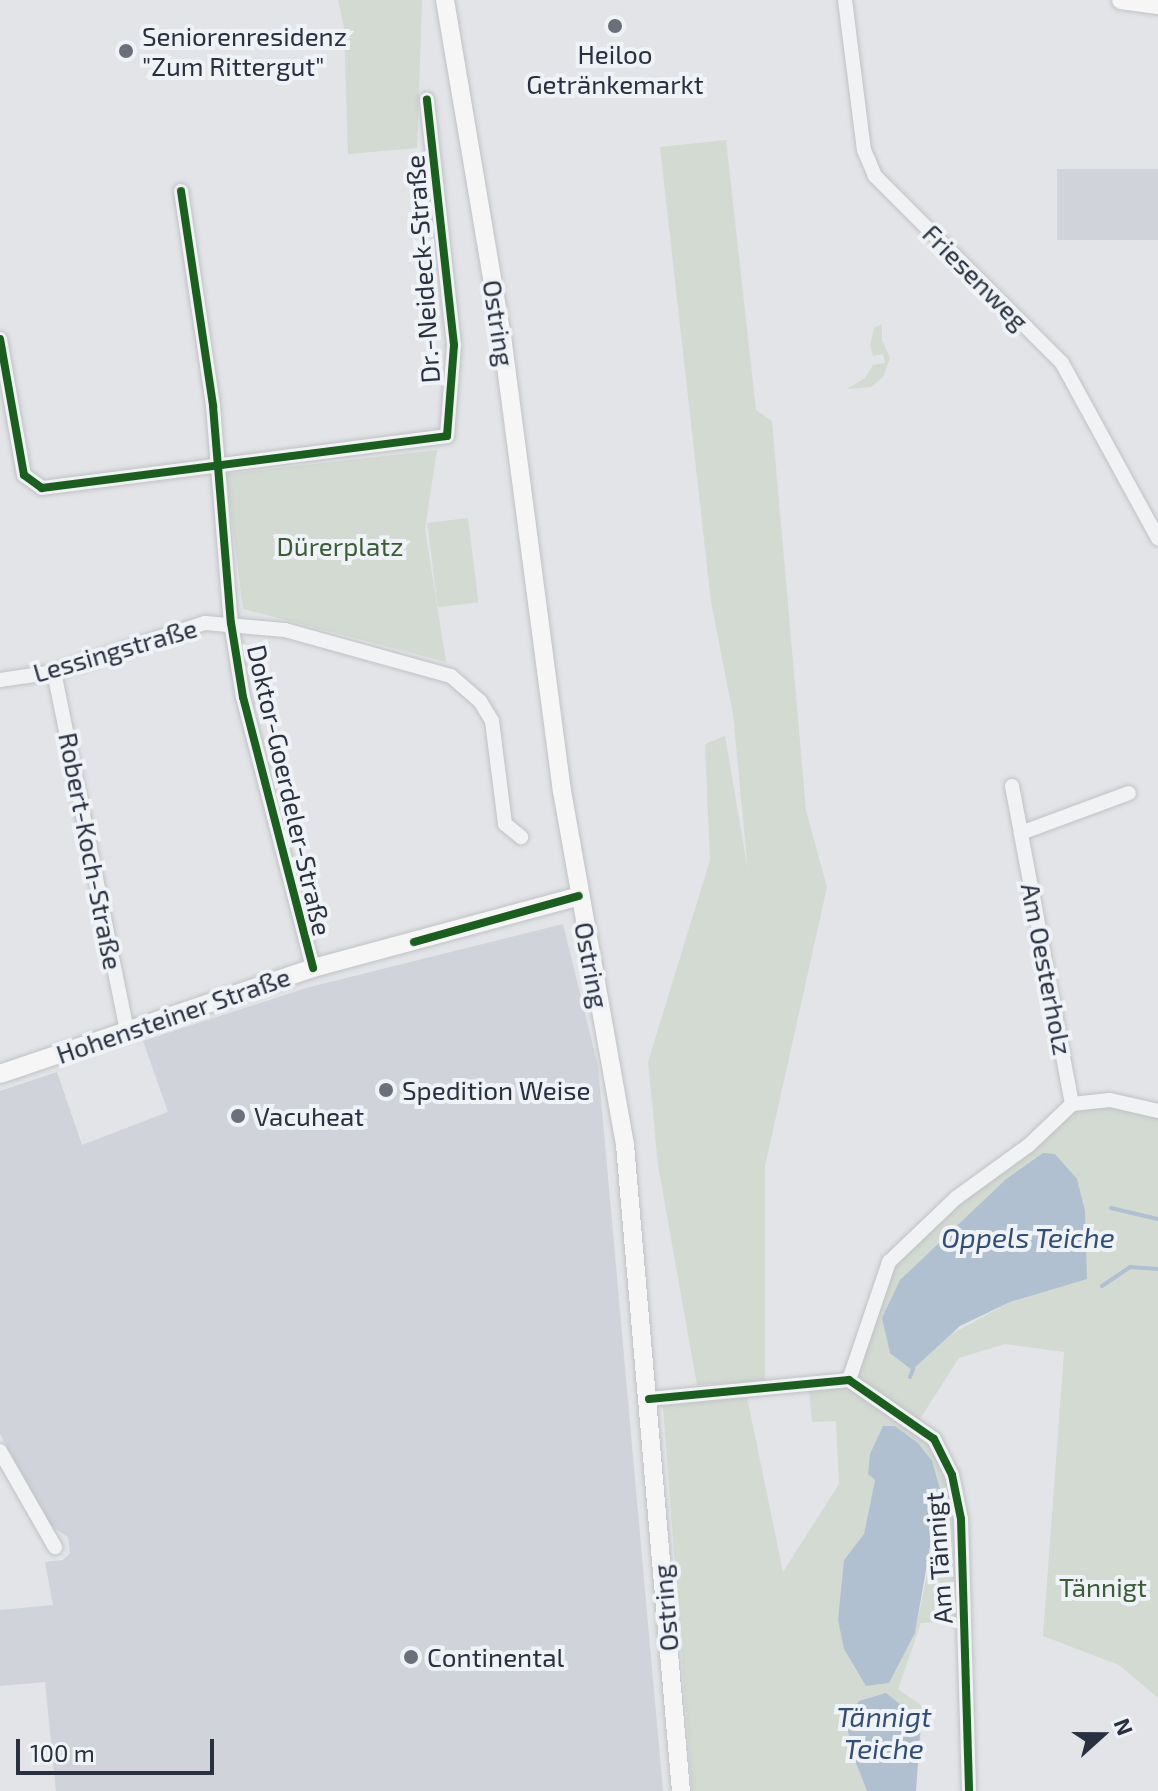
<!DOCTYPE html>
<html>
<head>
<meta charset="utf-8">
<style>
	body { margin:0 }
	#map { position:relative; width:1158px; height:1791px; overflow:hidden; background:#e2e4e7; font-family:"Exo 2",sans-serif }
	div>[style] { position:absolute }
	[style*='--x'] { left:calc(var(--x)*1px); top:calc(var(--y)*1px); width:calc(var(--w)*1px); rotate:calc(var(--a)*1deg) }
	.built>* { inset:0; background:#d0d3da; transform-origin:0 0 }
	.green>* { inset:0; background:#d2dad2; transform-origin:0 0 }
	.water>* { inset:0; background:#b1c0d1 }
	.stream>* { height:4px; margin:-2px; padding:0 2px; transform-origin:2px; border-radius:2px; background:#b1c0d1 }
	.roads { filter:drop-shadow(0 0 2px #c0c2c5) drop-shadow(0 0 2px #c0c2c5) }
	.minor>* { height:14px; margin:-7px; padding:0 7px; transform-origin:7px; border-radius:7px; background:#f1f2f4 }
	.major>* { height:18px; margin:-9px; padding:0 9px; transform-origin:9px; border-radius:9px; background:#f6f6f6 }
	.cycleway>* { height:8px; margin:-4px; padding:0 4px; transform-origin:4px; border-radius:4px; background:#1b5e20 }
	.dots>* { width:22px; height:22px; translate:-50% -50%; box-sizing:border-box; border:4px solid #eff2f6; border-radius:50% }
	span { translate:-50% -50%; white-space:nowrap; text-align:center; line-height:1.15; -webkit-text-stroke:8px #eff2f6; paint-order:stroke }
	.poi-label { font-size:26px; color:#293040 }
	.left { translate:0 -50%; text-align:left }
	.street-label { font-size:26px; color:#293040 }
	.park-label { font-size:26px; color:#3c5b37 }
	.water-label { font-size:28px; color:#344e73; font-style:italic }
	.north { position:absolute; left:1062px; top:1695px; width:80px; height:80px; -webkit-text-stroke:6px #eff2f6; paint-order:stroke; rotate:69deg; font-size:22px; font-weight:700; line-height:32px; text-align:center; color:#293040 }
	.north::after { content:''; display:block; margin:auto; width:28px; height:36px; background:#293040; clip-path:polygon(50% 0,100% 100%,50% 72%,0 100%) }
	.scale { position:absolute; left:16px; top:1739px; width:198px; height:36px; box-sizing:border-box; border:4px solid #293040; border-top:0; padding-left:10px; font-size:24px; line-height:28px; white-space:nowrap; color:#293040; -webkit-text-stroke:6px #eff2f6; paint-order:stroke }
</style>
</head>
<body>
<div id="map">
	<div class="built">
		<div style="left:1158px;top:169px;width:71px;height:101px;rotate:90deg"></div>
		<div style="clip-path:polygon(563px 924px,598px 1066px,663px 1791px,56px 1791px,45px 1682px,0 1686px,0 1610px,53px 1605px,45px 1562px,63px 1560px,70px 1553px,68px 1537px,51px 1526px,0 1434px,0 1091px,57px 1072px,82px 1145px,168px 1112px,143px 1041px,306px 988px)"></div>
	</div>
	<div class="green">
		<div style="clip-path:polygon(338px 0,422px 0,417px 148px,348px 154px,344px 27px)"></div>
		<div style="clip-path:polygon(726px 140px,756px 410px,772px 421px,806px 811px,827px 887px,765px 1166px,765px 1381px,697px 1385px,658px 1165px,648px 1062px,710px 860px,705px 744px,725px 736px,748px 871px,733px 714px,711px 602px,660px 147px)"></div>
		<div style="clip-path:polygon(882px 324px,882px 340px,890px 358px,883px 377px,871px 387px,847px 389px,865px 378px,873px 365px,885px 363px,883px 354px,873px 356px,870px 345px,874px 328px)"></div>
		<div style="clip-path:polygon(437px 450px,425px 529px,446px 662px,243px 609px,226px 474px)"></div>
		<div style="left:468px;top:518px;width:85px;height:41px;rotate:83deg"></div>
		<div style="clip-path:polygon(evenodd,1072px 1104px,1158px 1111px,1158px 1698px,1119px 1665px,1043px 1636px,1064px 1352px,1005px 1344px,959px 1358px,916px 1425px,952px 1475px,963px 1622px,921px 1623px,898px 1689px,922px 1706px,919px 1791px,921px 1721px,854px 1758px,867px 1791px,692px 1791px,663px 1406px,747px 1397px,783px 1572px,839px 1484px,836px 1421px,812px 1422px,809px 1389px,849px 1380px,889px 1262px,1072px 1104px,1044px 1153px,1085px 1211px,1086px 1278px,1010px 1302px,944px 1338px,900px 1280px,1006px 1179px,1044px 1153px,1072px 1104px,895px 1426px,918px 1443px,937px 1525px,915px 1633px,889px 1683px,844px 1560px,864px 1534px,875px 1480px,895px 1426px)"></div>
	</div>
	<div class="water">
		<div style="clip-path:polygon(1043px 1153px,1055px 1154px,1077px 1179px,1085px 1211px,1087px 1279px,1010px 1302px,960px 1326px,912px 1370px,890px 1353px,882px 1318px,900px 1280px,1006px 1179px)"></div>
		<div style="clip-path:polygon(883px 1426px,895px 1426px,918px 1443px,932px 1461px,940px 1489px,915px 1633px,889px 1683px,866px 1686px,844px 1649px,838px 1620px,844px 1560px,864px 1534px,875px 1480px,868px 1474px,870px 1454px)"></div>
		<div style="clip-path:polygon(886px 1693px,921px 1721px,916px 1791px,867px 1791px,854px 1758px,845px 1718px,859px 1701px)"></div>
	</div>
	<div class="stream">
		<div style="--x:1111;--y:1208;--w:48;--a:13.2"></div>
		<div style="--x:1102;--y:1286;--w:34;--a:-34"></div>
		<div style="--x:1130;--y:1267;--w:28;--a:4"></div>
		<div style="--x:910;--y:1377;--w:9;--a:-69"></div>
	</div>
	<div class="roads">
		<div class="minor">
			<div style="--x:845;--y:0;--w:151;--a:82.8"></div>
			<div style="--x:864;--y:150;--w:28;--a:67"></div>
			<div style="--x:875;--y:176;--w:264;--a:45"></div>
			<div style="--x:1062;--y:363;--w:200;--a:61.3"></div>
			<div style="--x:181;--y:191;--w:217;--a:81.5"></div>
			<div style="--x:213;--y:406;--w:218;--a:85.3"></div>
			<div style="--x:231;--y:623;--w:75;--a:80.8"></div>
			<div style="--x:243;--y:697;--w:280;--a:75.5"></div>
			<div style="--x:0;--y:339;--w:138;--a:80"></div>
			<div style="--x:24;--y:475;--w:22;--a:36"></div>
			<div style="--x:42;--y:488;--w:408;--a:-7.3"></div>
			<div style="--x:447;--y:436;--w:91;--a:-85.6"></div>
			<div style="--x:454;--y:345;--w:247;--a:-96.3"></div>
			<div style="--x:54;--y:672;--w:366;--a:78.5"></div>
			<div style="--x:0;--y:680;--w:55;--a:-8.4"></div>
			<div style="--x:54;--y:672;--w:159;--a:-18"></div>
			<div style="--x:205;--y:623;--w:80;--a:5"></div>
			<div style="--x:285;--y:630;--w:172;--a:15.5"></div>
			<div style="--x:451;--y:676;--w:38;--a:41"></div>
			<div style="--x:480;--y:701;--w:23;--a:59"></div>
			<div style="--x:492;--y:721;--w:104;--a:82.8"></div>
			<div style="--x:505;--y:824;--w:21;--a:39"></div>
			<div style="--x:1012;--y:786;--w:48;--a:79.2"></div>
			<div style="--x:1072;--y:1104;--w:276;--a:-100.7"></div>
			<div style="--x:1021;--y:833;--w:115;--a:-20.3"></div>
			<div style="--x:849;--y:1380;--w:125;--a:-71.3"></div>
			<div style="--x:889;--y:1262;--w:93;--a:-43.7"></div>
			<div style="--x:956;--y:1198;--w:90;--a:-36"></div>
			<div style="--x:1029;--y:1145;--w:59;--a:-43.6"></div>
			<div style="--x:1072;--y:1104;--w:38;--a:-6"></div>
			<div style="--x:1110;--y:1100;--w:49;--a:12.9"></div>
			<div style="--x:649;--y:1399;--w:201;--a:-5.4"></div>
			<div style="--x:849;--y:1380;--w:103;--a:34.8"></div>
			<div style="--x:934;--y:1439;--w:40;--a:63.4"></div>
			<div style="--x:952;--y:1475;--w:45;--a:78.4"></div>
			<div style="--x:961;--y:1519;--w:272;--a:88.3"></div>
			<div style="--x:0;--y:1451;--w:111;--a:60.2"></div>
		</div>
		<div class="major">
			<div style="--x:445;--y:0;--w:341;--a:80.4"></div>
			<div style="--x:502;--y:336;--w:459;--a:82.5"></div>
			<div style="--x:562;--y:791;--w:360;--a:79.9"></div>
			<div style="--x:625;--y:1145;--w:648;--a:85.05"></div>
			<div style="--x:1121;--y:0;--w:37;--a:8"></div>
			<div style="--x:0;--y:1074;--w:330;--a:-18.7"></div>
			<div style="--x:313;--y:968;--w:276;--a:-15.1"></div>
		</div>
	</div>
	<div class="cycleway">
		<div style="--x:181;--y:191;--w:217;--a:81.5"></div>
		<div style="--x:213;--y:406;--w:218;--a:85.3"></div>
		<div style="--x:231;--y:623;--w:75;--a:80.8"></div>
		<div style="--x:243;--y:697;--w:280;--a:75.5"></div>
		<div style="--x:0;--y:339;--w:138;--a:80"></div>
		<div style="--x:24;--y:475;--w:22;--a:36"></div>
		<div style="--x:42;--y:488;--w:408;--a:-7.3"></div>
		<div style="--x:447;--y:436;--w:91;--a:-85.6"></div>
		<div style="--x:454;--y:345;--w:247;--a:-96.3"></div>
		<div style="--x:414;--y:942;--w:171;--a:-15.6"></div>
		<div style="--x:649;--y:1399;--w:201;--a:-5.4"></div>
		<div style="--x:849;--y:1380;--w:103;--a:34.8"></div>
		<div style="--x:934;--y:1439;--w:40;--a:63.4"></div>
		<div style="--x:952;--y:1475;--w:45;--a:78.4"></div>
		<div style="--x:961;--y:1519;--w:272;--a:88.3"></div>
	</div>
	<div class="dots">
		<div style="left:615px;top:26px;background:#6a6f7a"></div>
		<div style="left:126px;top:51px;background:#6a6f7a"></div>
		<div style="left:386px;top:1090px;background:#6a6f7a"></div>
		<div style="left:238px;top:1116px;background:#6a6f7a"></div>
		<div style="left:411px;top:1657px;background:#6a6f7a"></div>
	</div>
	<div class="poi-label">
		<span class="left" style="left:142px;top:51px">Seniorenresidenz<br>"Zum Rittergut"</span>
		<span style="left:615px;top:69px">Heiloo<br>Getränkemarkt</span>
		<span class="left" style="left:402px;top:1090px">Spedition Weise</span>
		<span class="left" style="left:254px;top:1116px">Vacuheat</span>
		<span class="left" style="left:427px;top:1657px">Continental</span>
	</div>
	<div class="street-label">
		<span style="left:422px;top:269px;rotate:-94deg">Dr.-Neideck-Straße</span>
		<span style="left:976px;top:277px;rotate:45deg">Friesenweg</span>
		<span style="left:499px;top:323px;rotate:81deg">Ostring</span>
		<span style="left:115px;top:650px;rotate:-16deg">Lessingstraße</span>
		<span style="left:290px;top:790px;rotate:77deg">Doktor-Goerdeler-Straße</span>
		<span style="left:91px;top:851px;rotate:79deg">Robert-Koch-Straße</span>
		<span style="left:592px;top:965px;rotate:79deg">Ostring</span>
		<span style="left:1047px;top:969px;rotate:79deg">Am Oesterholz</span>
		<span style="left:173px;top:1015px;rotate:-19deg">Hohensteiner Straße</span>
		<span style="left:938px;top:1558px;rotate:-94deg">Am Tännigt</span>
		<span style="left:665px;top:1608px;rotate:-95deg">Ostring</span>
	</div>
	<div class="park-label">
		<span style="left:340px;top:546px">Dürerplatz</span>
		<span style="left:1103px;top:1587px">Tännigt</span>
	</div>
	<div class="water-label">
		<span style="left:1028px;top:1237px">Oppels Teiche</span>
		<span style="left:884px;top:1732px">Tännigt<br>Teiche</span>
	</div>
	<div class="north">N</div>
	<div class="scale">100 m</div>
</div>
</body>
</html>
